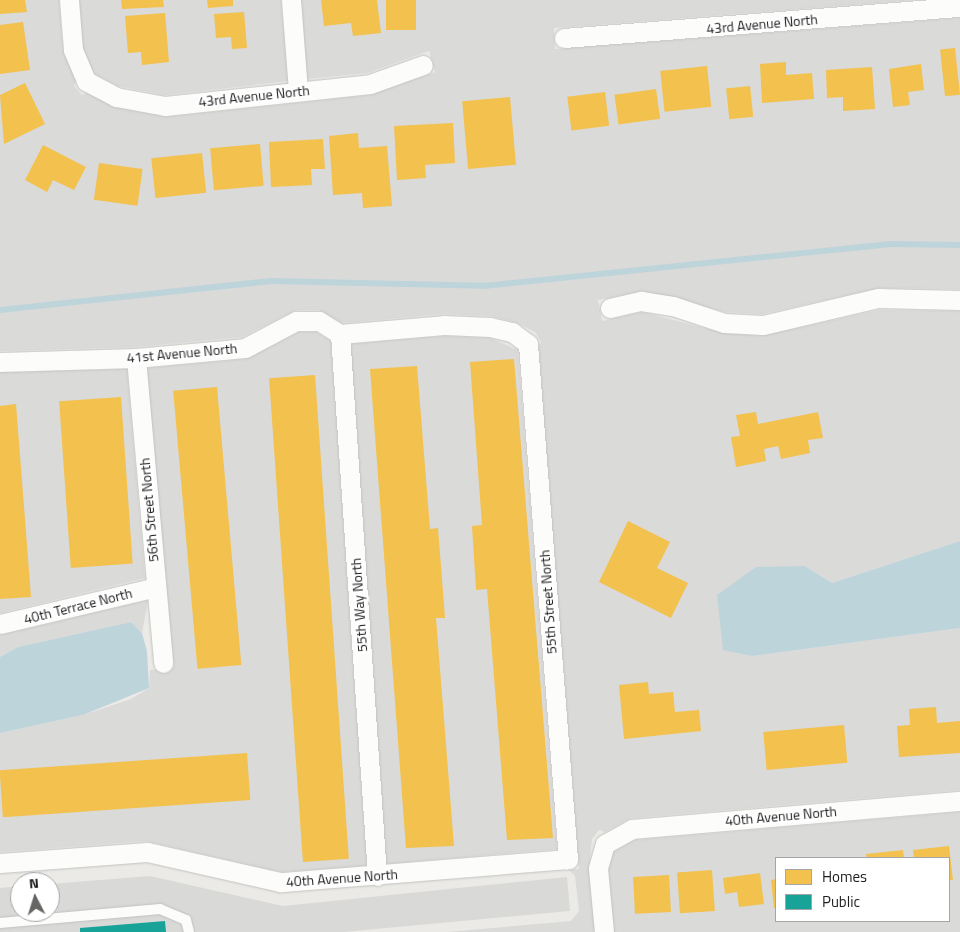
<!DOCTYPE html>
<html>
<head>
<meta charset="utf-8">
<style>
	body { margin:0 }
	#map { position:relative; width:960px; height:932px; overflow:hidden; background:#ebeae7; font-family:"Titillium Web",sans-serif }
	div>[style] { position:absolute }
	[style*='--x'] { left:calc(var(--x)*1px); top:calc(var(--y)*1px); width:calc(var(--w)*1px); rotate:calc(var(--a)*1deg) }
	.residential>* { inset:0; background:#dadad8 }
	.religious>* { inset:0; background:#d9d9d8 }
	.water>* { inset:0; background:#bed4db }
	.homes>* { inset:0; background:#f2c14e; transform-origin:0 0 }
	.public>* { inset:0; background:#17a398 }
	.stream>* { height:5.5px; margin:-2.75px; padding:0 2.75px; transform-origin:2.75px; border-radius:2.75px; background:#bed4db }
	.roads { filter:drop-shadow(0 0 1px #c2c2c0) drop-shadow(0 0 1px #c2c2c0) }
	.service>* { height:10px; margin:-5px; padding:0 5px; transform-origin:5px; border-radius:5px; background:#fcfcfb }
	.minor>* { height:19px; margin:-9.5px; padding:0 9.5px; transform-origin:9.5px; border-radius:9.5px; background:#fcfcfb }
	span { translate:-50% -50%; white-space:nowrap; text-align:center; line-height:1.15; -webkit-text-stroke:5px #fff; paint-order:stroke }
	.street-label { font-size:14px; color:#1d1d1d }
	.legend { position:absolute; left:775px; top:857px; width:175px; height:65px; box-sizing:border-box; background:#fff; border:1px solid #a5a5a5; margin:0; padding:6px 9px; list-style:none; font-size:15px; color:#1d1d1d }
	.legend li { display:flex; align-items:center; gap:10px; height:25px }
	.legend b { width:25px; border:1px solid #a5a5a5 }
	.north { position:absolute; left:10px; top:872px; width:50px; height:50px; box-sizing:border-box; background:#fff; border:1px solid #a5a5a5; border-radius:50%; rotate:355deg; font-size:14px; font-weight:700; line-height:20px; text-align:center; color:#1d1d1d }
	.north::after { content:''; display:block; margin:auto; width:18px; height:22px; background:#656564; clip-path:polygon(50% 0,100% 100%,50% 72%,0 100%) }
</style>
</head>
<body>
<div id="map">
	<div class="residential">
		<div style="clip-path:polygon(0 0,59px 0,63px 50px,76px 81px,74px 86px,82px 95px,87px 93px,114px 107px,166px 117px,370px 95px,435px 72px,429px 51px,367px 73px,307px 79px,300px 0,913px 0,554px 28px,555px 49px,960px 18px,960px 289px,879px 288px,762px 314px,726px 312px,642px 291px,598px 300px,602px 321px,642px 312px,724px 333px,762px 336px,879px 310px,960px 311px,960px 541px,832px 583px,805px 566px,752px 656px,960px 628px,960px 790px,631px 818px,605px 832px,599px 830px,592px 839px,589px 869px,595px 932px,447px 932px,571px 921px,579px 911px,575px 876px,569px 870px,579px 869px,538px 347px,541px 342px,536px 333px,518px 323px,491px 316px,443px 314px,342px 323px,319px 310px,296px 310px,242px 337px,135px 347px,0 351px)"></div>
		<div style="clip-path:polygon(79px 0,281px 0,288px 81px,165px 95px,118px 86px,93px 73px,82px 47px)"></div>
		<div style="clip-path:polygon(299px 332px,316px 332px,331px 341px,367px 866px,280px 872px,146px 841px,0 852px,0 733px,83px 715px,131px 699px,149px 688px,150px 670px,173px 668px,147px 368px,246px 359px)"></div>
		<div style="clip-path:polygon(444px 336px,490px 338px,518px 350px,557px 849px,386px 864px,350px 344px)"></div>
		<div style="clip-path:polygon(127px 369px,145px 578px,0 613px,0 372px)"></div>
		<div style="clip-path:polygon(148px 600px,142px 633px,131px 622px,18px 647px,0 657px,0 635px)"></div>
		<div style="clip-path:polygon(evenodd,960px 812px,960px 932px,614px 932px,608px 870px,613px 852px,635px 840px,960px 812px,776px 858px,949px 858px,949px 921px,776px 921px,776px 858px)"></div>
	</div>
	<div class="religious">
		<div style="clip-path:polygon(150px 876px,283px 906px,567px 877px,570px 911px,344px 932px,0 932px,0 888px,20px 886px,20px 912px,50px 912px,50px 884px)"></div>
	</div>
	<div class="water">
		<div style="clip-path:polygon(960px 541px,960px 628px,752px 656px,723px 650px,717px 595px,756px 567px,805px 566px,832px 583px)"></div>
		<div style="clip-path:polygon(131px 622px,142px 633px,147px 651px,149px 688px,83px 715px,0 733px,0 657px,18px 647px)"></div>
	</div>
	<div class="homes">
		<div style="clip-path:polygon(0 0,25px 0,27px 12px,0 14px)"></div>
		<div style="clip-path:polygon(121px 0,163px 0,164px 7px,122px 9px)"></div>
		<div style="clip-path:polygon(207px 0,233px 0,233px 6px,208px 8px)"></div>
		<div style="clip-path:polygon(321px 0,377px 0,381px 33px,353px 36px,351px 23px,324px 26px)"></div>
		<div style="left:386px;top:0;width:30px;height:30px"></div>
		<div style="clip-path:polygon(244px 12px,247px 48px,232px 49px,231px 37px,216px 38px,214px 14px)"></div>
		<div style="clip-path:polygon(165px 13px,169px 62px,142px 65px,141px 52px,128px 53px,125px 16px)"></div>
		<div style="clip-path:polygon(23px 22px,30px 70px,0 74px,0 25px)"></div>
		<div style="left:955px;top:48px;width:47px;height:15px;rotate:84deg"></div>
		<div style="clip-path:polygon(786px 62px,786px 75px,812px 73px,814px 99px,762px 103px,760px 64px)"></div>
		<div style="clip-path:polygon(921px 64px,924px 90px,908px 92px,910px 105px,893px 107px,889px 69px)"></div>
		<div style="left:707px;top:66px;width:41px;height:47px;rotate:84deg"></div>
		<div style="clip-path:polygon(872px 67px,875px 109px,843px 111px,843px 97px,827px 98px,826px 70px)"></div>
		<div style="clip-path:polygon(25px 83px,45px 124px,4px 144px,0 95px)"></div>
		<div style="left:750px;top:86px;width:31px;height:24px;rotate:84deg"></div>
		<div style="left:656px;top:89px;width:30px;height:42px;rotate:82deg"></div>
		<div style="left:605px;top:92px;width:34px;height:38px;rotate:83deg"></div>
		<div style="left:510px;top:97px;width:68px;height:48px;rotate:85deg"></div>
		<div style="clip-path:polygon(453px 123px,455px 163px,425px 165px,426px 178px,397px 180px,394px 126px)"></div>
		<div style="clip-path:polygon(358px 133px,359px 148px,387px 146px,392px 206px,363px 208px,362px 193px,333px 195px,329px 136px)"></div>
		<div style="clip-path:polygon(323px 139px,325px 169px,311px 169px,312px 185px,271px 187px,269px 142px)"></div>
		<div style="left:260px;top:144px;width:42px;height:50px;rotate:85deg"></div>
		<div style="clip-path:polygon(43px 145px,86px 167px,74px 190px,53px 180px,47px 192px,25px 180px)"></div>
		<div style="left:202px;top:153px;width:40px;height:51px;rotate:84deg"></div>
		<div style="left:99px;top:163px;width:44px;height:37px;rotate:8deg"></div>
		<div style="clip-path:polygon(514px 359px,553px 838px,507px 840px,487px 589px,476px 590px,472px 526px,482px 525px,470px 362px)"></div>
		<div style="clip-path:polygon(417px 366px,430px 529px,438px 528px,445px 618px,436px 618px,454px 846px,406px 848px,370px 369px)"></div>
		<div style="left:315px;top:375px;width:485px;height:46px;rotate:86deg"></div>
		<div style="left:217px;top:387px;width:279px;height:44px;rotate:85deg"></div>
		<div style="left:121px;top:397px;width:167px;height:62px;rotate:86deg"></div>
		<div style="clip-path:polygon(16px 404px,31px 597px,0 599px,0 406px)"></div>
		<div style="clip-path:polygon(756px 412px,758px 424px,818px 412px,823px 438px,808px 440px,810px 453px,781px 459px,778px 446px,764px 449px,766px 461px,736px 467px,731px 437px,740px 436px,736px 415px)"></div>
		<div style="clip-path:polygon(628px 521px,670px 542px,657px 568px,688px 583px,671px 618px,599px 582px)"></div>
		<div style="clip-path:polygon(648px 682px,649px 694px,673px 692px,675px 712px,699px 710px,701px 731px,624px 739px,619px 685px)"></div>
		<div style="clip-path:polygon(936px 707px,937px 723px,960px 721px,960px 753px,899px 757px,897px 726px,910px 725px,909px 709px)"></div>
		<div style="left:844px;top:725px;width:38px;height:81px;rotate:85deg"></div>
		<div style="left:247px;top:753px;width:47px;height:248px;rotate:86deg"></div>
		<div style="clip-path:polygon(949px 846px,953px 880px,949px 880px,949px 858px,914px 858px,913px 850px)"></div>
		<div style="clip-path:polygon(903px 850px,904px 858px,867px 858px,866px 854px)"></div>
		<div style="left:712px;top:870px;width:41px;height:35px;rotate:86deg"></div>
		<div style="clip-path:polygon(760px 873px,764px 904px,739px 907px,737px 892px,725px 894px,723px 878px)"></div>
		<div style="left:669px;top:875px;width:37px;height:36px;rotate:87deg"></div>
		<div style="clip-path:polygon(776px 879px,776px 908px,774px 908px,771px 880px)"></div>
	</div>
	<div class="public">
		<div style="clip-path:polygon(165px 921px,166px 932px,80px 932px,80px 928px)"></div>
	</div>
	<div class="stream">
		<div style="--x:0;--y:310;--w:273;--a:-6.1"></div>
		<div style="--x:271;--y:281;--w:213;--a:1.3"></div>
		<div style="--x:484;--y:286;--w:409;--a:-5.9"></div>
		<div style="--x:891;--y:244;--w:69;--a:0.8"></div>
	</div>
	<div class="roads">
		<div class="service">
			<div style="--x:0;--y:923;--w:161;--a:-5"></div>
			<div style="--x:160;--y:909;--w:28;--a:23"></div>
			<div style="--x:186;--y:920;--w:12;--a:76"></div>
		</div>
		<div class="minor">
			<div style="--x:69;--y:0;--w:50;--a:85.4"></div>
			<div style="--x:73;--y:50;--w:34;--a:67"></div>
			<div style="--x:86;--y:81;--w:34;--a:28"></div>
			<div style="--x:116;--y:97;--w:50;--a:10.4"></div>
			<div style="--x:165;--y:106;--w:206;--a:-6.1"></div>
			<div style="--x:370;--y:84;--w:56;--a:-19.7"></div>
			<div style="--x:291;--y:0;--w:91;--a:85.6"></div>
			<div style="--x:564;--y:38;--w:397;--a:-4.5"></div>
			<div style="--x:610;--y:308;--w:32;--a:-13"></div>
			<div style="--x:641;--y:301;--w:32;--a:9"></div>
			<div style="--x:673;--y:306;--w:54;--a:18.4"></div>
			<div style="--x:724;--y:323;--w:39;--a:3"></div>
			<div style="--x:763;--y:325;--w:118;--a:-13.2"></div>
			<div style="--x:878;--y:298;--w:82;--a:1.4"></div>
			<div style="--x:340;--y:334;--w:543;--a:86.09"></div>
			<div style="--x:136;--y:358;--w:306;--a:84.9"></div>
			<div style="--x:0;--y:362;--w:136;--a:-1.7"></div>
			<div style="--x:136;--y:358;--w:109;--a:-5.2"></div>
			<div style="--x:245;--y:348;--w:58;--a:-27.9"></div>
			<div style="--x:296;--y:321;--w:23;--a:0"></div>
			<div style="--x:319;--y:321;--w:25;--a:32"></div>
			<div style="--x:340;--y:334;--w:104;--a:-4.9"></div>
			<div style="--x:444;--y:325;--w:46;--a:2.5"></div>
			<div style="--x:490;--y:327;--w:23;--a:13"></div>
			<div style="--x:512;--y:332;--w:20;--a:37"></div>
			<div style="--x:528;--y:344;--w:517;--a:85.56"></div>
			<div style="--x:568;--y:859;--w:289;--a:175.4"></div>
			<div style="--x:280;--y:882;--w:136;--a:-167.3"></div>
			<div style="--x:147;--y:852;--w:147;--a:175.7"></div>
			<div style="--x:0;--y:624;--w:160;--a:-13.3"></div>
			<div style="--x:604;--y:932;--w:64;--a:-95.4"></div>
			<div style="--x:598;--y:868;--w:25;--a:-74"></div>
			<div style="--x:605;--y:844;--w:31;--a:-29"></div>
			<div style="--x:632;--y:829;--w:329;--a:-4.9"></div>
		</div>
	</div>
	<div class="street-label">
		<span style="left:762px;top:24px;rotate:-5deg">43rd Avenue North</span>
		<span style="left:254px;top:96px;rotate:-6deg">43rd Avenue North</span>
		<span style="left:182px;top:353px;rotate:-5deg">41st Avenue North</span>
		<span style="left:149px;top:510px;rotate:-95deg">56th Street North</span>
		<span style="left:548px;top:602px;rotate:-94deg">55th Street North</span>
		<span style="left:359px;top:605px;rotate:-94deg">55th Way North</span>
		<span style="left:78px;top:606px;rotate:-14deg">40th Terrace North</span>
		<span style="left:781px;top:816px;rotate:-5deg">40th Avenue North</span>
		<span style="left:342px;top:878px;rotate:-4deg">40th Avenue North</span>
	</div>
	<ul class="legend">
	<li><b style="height:14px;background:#f2c14e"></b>Homes</li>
	<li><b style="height:14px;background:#17a398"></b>Public</li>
	</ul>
	<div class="north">N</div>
</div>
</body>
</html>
